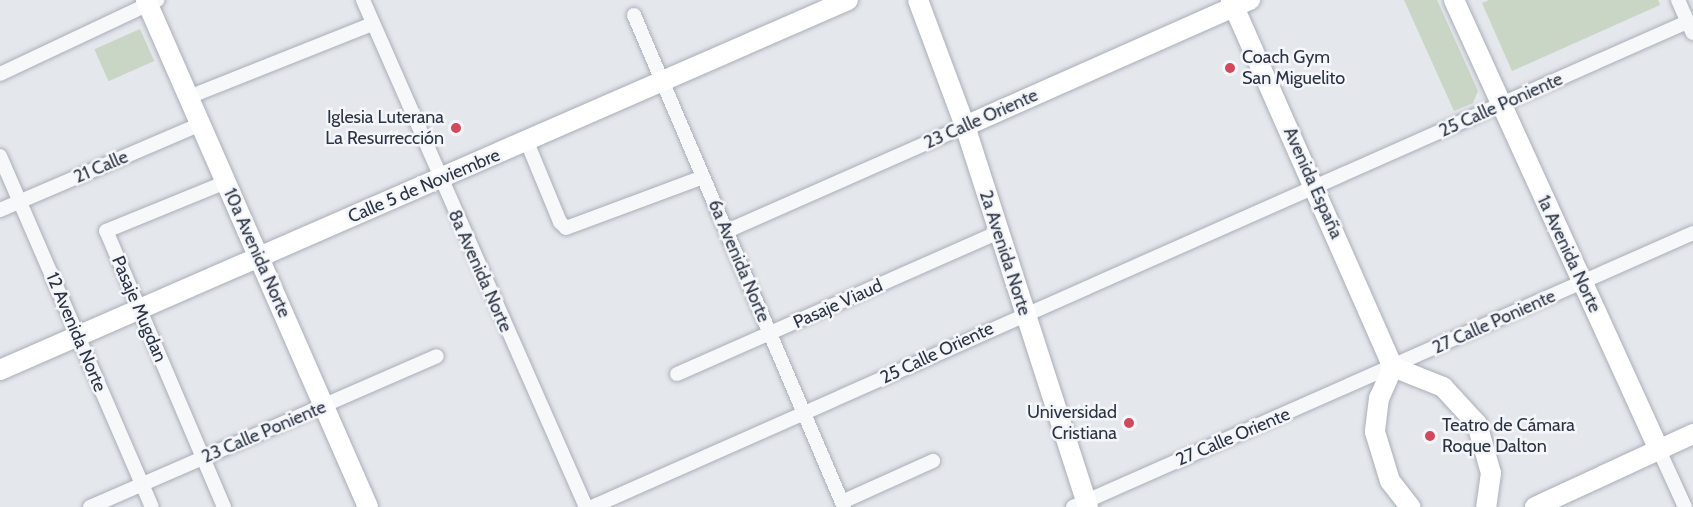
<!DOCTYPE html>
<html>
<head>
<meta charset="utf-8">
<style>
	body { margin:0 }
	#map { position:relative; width:1693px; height:507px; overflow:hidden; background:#e4e7ec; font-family:Cabin,sans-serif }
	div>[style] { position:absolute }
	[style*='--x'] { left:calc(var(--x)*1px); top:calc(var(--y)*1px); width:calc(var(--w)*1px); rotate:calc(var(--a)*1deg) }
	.green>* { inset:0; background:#c9d6c5; transform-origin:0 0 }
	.roads { filter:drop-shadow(0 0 2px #a9aeb7) drop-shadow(0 0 2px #a9aeb7) }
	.street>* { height:14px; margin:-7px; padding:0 7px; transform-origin:7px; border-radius:7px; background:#f7f8fa }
	.secondary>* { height:20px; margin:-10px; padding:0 10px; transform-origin:10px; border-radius:10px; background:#fff }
	.dots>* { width:16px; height:16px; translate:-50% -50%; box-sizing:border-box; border:3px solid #f4f6f9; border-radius:50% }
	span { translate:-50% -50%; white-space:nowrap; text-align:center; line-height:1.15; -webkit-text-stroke:5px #f4f6f9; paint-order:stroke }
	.poi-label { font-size:18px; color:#2b3445 }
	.left { translate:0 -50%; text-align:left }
	.right { translate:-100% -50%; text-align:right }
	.street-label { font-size:18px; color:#2b3445 }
</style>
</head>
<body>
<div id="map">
	<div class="green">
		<div style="clip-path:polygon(1404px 0,1437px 0,1478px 91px,1473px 103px,1454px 111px)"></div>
		<div style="clip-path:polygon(1489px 0,1658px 0,1660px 5px,1512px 71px,1482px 3px)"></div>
		<div style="left:140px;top:29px;width:35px;height:50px;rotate:66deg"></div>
	</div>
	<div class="roads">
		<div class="street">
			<div style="--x:363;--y:0;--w:554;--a:66.26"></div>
			<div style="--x:1678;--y:0;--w:36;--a:66"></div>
			<div style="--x:634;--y:15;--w:535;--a:66.89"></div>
			<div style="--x:0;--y:74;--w:174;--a:-25.2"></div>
			<div style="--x:189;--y:97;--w:197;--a:-21.7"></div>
			<div style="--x:527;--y:142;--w:87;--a:67.6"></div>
			<div style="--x:560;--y:222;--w:8;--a:45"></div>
			<div style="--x:566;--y:228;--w:146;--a:-20.4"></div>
			<div style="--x:0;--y:156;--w:382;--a:66.6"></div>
			<div style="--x:0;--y:210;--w:219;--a:-23.2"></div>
			<div style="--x:727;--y:231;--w:260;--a:-23.8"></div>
			<div style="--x:677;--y:374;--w:352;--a:-23.8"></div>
			<div style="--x:1659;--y:450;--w:63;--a:65.5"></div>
			<div style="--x:842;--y:502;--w:100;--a:-24.3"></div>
			<div style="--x:90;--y:507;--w:378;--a:-23.5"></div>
			<div style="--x:224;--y:507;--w:300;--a:-113.1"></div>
			<div style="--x:106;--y:231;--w:130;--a:-22.2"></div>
			<div style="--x:592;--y:507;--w:1198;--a:-23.89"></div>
			<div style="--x:1073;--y:507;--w:678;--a:-23.84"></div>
		</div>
		<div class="secondary">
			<div style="--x:146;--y:0;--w:553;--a:66.35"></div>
			<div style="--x:918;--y:0;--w:134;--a:69.5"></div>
			<div style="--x:965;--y:126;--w:400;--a:72.1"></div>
			<div style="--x:1231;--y:0;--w:401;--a:66.2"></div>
			<div style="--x:1454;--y:0;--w:494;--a:65.5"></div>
			<div style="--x:965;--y:126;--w:312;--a:-23.9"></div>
			<div style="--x:1393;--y:367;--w:54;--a:21.8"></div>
			<div style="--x:1443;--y:387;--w:50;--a:47.4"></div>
			<div style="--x:1477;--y:424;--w:51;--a:74.1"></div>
			<div style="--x:1491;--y:473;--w:34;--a:98"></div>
			<div style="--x:1393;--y:367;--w:34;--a:114"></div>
			<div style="--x:1379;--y:398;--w:34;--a:97"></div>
			<div style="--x:1375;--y:432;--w:51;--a:73"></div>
			<div style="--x:1390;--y:481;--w:33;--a:52"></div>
			<div style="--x:0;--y:370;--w:925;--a:-23.57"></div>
			<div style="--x:1535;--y:507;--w:174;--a:-24.8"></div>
		</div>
	</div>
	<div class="dots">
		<div style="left:1230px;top:68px;background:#d1495b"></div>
		<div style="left:456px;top:128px;background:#d1495b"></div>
		<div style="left:1129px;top:423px;background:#d1495b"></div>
		<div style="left:1430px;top:436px;background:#d1495b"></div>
	</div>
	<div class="poi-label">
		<span class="left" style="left:1242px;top:68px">Coach Gym<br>San Miguelito</span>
		<span class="right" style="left:444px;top:128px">Iglesia Luterana<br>La Resurrección</span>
		<span class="right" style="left:1117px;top:423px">Universidad<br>Cristiana</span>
		<span class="left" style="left:1442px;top:436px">Teatro de Cámara<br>Roque Dalton</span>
	</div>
	<div class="street-label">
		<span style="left:1501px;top:105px;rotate:-24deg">25 Calle Poniente</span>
		<span style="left:981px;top:119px;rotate:-24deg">23 Calle Oriente</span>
		<span style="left:101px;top:167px;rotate:-23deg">21 Calle</span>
		<span style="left:1313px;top:183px;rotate:66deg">Avenida España</span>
		<span style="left:424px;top:186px;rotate:-23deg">Calle 5 de Noviembre</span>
		<span style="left:257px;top:253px;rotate:66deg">10a Avenida Norte</span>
		<span style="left:1005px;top:253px;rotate:72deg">2a Avenida Norte</span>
		<span style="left:1569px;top:254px;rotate:65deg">1a Avenida Norte</span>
		<span style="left:739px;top:261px;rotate:67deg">6a Avenida Norte</span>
		<span style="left:480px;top:271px;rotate:66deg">8a Avenida Norte</span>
		<span style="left:838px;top:304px;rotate:-24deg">Pasaje Viaud</span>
		<span style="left:139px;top:309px;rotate:67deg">Pasaje Mugdan</span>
		<span style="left:1494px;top:322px;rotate:-24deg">27 Calle Poniente</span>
		<span style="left:76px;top:332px;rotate:67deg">12 Avenida Norte</span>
		<span style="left:937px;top:353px;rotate:-25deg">25 Calle Oriente</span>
		<span style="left:264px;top:432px;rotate:-23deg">23 Calle Poniente</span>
		<span style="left:1233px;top:437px;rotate:-23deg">27 Calle Oriente</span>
	</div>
</div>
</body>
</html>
